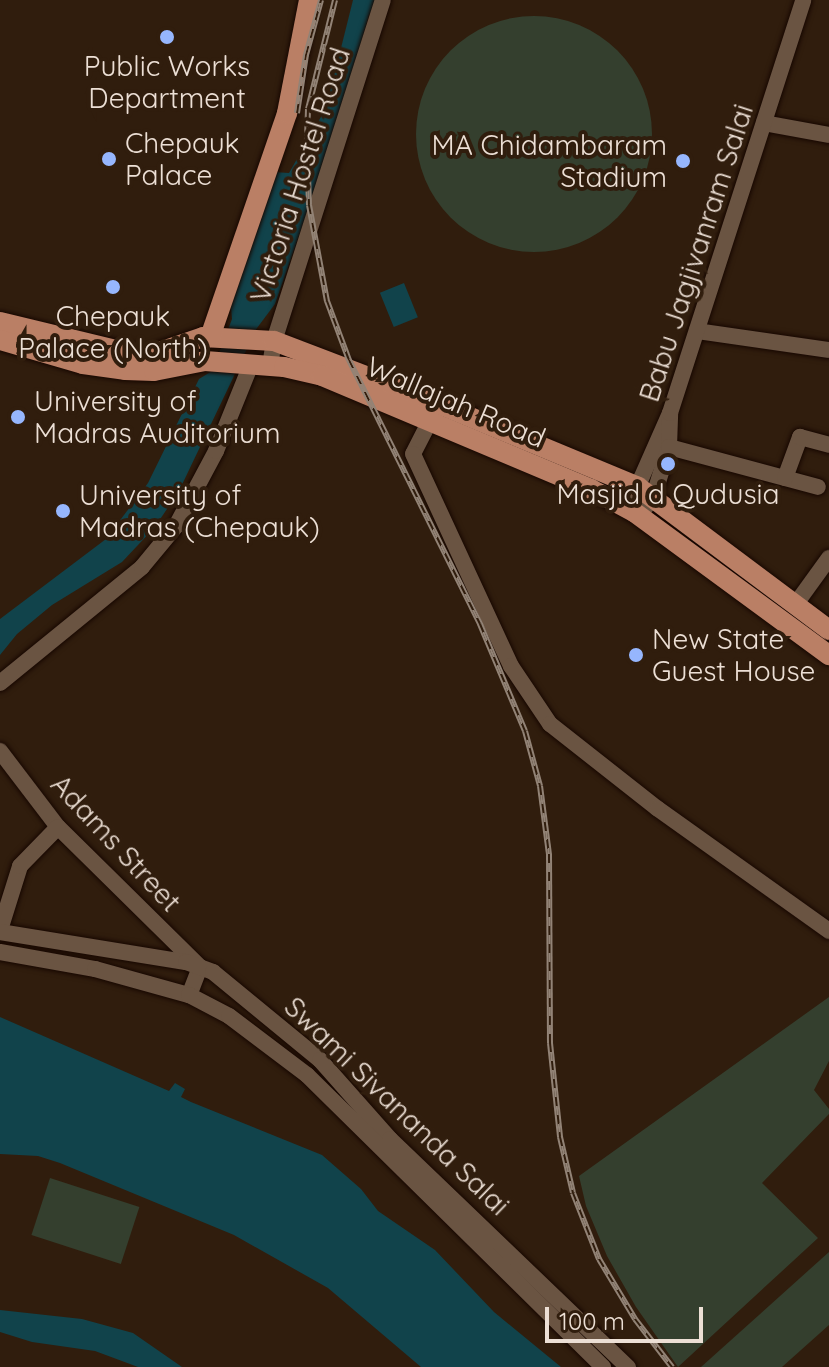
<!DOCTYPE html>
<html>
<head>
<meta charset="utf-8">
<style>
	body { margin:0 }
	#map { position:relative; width:829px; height:1367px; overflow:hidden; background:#301d0d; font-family:Quicksand,sans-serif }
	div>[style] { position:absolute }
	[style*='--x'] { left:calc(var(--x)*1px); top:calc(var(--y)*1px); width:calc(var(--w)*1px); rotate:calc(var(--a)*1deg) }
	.green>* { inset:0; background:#343f2e; transform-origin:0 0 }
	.round { border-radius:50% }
	.water>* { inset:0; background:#11434b; transform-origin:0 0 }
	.roads { filter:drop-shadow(0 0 2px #170700) drop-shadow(0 0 2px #170700) }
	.minor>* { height:16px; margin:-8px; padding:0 8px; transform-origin:8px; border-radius:8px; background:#6a5442 }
	.major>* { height:20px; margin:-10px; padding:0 10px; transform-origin:10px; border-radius:10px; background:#ba7f65 }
	.rail>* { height:6px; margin-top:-3px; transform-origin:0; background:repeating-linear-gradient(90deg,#301d0d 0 9px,#928376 0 18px); box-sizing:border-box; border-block:2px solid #928376 }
	.dots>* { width:22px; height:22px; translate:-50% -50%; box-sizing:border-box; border:4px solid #301d0d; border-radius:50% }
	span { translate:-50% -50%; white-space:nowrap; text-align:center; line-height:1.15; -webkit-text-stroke:8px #301d0d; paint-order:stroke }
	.poi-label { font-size:28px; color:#ecdfd5 }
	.left { translate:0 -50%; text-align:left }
	.right { translate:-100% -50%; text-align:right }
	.street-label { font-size:28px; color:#ecdfd5 }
	.scale { position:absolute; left:545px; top:1307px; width:158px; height:36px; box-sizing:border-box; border:4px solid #ecdfd5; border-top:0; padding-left:10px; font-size:24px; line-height:28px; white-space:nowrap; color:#ecdfd5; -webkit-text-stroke:6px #301d0d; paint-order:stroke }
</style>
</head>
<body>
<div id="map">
	<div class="green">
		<div class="round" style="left:416px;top:16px;width:236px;height:236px"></div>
		<div style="clip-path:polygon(829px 997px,829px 1061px,814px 1090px,829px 1109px,829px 1114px,762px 1183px,818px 1238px,678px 1367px,636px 1307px,607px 1256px,586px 1206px,579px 1176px)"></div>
		<div style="left:50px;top:1178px;width:94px;height:60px;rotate:18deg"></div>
		<div style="clip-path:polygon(829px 1252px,829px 1325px,782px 1367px,701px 1367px)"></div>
	</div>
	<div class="water">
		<div style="clip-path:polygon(353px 0,380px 0,369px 15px,338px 124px,275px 304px,257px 328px,178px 493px,154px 528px,122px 562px,52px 605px,17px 634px,0 655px,0 619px,106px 539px,148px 483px,199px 379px,212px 371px,232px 319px,230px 298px,274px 172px,289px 173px,326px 108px)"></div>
		<div style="left:404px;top:283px;width:37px;height:26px;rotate:68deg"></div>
		<div style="clip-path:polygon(0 1017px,169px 1091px,175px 1083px,185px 1089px,181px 1097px,191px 1102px,322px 1155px,361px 1189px,378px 1211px,435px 1250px,494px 1312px,561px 1367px,421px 1367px,328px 1288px,234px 1235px,60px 1163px,38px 1156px,0 1154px)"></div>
		<div style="clip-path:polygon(0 1310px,82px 1319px,133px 1333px,182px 1367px,138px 1367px,95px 1351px,32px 1342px,0 1332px)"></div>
	</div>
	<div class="roads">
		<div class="minor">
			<div style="--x:764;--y:123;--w:66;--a:10.5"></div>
			<div style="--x:697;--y:331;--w:133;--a:8.2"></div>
			<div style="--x:270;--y:366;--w:25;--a:-81"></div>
			<div style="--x:274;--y:341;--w:358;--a:-72.3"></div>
			<div style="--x:435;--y:411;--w:48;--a:117.1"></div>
			<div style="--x:413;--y:454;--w:234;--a:65.2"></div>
			<div style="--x:511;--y:666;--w:70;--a:56.1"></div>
			<div style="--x:550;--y:724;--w:137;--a:38.2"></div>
			<div style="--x:658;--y:809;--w:210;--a:35.5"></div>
			<div style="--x:670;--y:413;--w:94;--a:113.8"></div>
			<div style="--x:632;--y:499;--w:13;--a:81"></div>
			<div style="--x:634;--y:512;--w:10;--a:-17"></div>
			<div style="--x:644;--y:509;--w:14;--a:-51"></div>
			<div style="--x:653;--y:498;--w:53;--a:-72.6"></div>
			<div style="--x:669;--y:447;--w:34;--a:-88"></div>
			<div style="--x:670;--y:413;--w:434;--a:-72.1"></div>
			<div style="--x:669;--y:447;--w:154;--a:15"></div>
			<div style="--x:785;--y:478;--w:44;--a:-69.9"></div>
			<div style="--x:800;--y:437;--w:30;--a:15"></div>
			<div style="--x:795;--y:605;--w:58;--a:-54.1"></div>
			<div style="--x:0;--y:683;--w:183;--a:-39.2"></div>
			<div style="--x:142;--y:567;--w:53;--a:-50.3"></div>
			<div style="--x:176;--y:526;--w:85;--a:-61.9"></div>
			<div style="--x:216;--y:451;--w:91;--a:-68"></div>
			<div style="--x:0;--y:751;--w:96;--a:52.7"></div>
			<div style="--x:58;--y:827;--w:199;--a:44.6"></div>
			<div style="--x:200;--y:967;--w:30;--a:111"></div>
			<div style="--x:0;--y:930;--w:67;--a:-72.6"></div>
			<div style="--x:20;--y:866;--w:54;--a:-45.7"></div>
			<div style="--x:0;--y:932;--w:188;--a:9.2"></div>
			<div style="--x:186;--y:962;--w:29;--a:20"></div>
			<div style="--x:213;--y:972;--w:139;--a:39.4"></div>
			<div style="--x:320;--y:1060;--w:106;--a:48.5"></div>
			<div style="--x:390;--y:1139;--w:330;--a:43.8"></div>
			<div style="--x:0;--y:952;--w:97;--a:10.1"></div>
			<div style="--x:95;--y:969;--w:98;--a:15.5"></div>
			<div style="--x:189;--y:995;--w:45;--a:27.7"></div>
			<div style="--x:229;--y:1016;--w:98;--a:37.1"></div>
			<div style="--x:307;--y:1075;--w:416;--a:44.6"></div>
		</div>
		<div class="major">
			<div style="--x:0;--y:322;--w:149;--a:13.6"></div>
			<div style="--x:145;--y:357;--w:61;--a:-19"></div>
			<div style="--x:203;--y:337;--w:71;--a:3.2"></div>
			<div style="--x:274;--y:341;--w:177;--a:20.9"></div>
			<div style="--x:439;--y:404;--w:216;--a:22.6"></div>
			<div style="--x:638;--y:487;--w:239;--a:36.8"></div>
			<div style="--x:210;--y:337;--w:237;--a:-71"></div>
			<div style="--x:287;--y:113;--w:115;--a:-79"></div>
			<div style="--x:0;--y:340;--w:86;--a:16.1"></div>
			<div style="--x:83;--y:364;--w:42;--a:8.1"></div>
			<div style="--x:125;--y:370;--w:29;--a:2"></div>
			<div style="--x:154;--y:371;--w:52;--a:-11.1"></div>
			<div style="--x:205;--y:361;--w:79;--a:4.3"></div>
			<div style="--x:284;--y:367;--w:39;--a:13"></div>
			<div style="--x:322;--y:376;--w:292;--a:22.8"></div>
			<div style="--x:591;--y:489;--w:49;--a:28.1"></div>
			<div style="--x:634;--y:512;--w:242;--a:36.3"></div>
		</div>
	</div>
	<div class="rail">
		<div style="--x:335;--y:0;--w:112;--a:103.9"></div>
		<div style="--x:308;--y:109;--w:36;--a:92"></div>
		<div style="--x:307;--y:145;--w:60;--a:88.1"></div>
		<div style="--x:309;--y:205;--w:98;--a:79.4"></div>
		<div style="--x:327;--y:301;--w:63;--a:69.6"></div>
		<div style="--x:349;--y:360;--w:295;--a:63.6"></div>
		<div style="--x:480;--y:624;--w:116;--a:67.2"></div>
		<div style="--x:525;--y:731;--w:57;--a:74.7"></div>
		<div style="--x:540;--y:786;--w:69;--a:82.5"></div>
		<div style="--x:549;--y:854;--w:189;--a:89.7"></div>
		<div style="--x:550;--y:1043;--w:95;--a:83.9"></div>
		<div style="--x:560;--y:1137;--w:57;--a:76.9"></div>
		<div style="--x:573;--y:1193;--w:71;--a:68.5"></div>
		<div style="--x:599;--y:1259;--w:70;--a:59"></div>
		<div style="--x:635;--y:1319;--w:61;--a:52.4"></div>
		<div style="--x:297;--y:113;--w:59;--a:-81.2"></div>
		<div style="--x:306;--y:55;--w:57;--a:-74.7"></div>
	</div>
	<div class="dots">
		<div style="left:167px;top:37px;background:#96b6fd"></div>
		<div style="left:109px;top:159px;background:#96b6fd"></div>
		<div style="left:683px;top:161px;background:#96b6fd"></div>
		<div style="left:113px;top:287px;background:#96b6fd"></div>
		<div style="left:18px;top:417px;background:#96b6fd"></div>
		<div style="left:668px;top:464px;background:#96b6fd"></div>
		<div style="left:63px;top:511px;background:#96b6fd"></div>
		<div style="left:636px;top:655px;background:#96b6fd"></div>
	</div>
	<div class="poi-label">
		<span style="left:167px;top:82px">Public Works<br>Department</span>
		<span class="left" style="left:125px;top:159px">Chepauk<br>Palace</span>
		<span class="right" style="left:667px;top:161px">MA Chidambaram<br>Stadium</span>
		<span style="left:113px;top:332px">Chepauk<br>Palace (North)</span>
		<span class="left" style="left:34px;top:417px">University of<br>Madras Auditorium</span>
		<span style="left:668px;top:494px">Masjid d Qudusia</span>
		<span class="left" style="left:79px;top:511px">University of<br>Madras (Chepauk)</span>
		<span class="left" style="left:652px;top:655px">New State<br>Guest House</span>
	</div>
	<div class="street-label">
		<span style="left:300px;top:175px;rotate:-72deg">Victoria Hostel Road</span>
		<span style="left:696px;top:253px;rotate:-72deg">Babu Jagjivanram Salai</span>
		<span style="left:456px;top:402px;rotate:23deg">Wallajah Road</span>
		<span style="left:116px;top:843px;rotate:47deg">Adams Street</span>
		<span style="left:397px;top:1106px;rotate:44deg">Swami Sivananda Salai</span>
	</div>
	<div class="scale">100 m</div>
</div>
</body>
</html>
